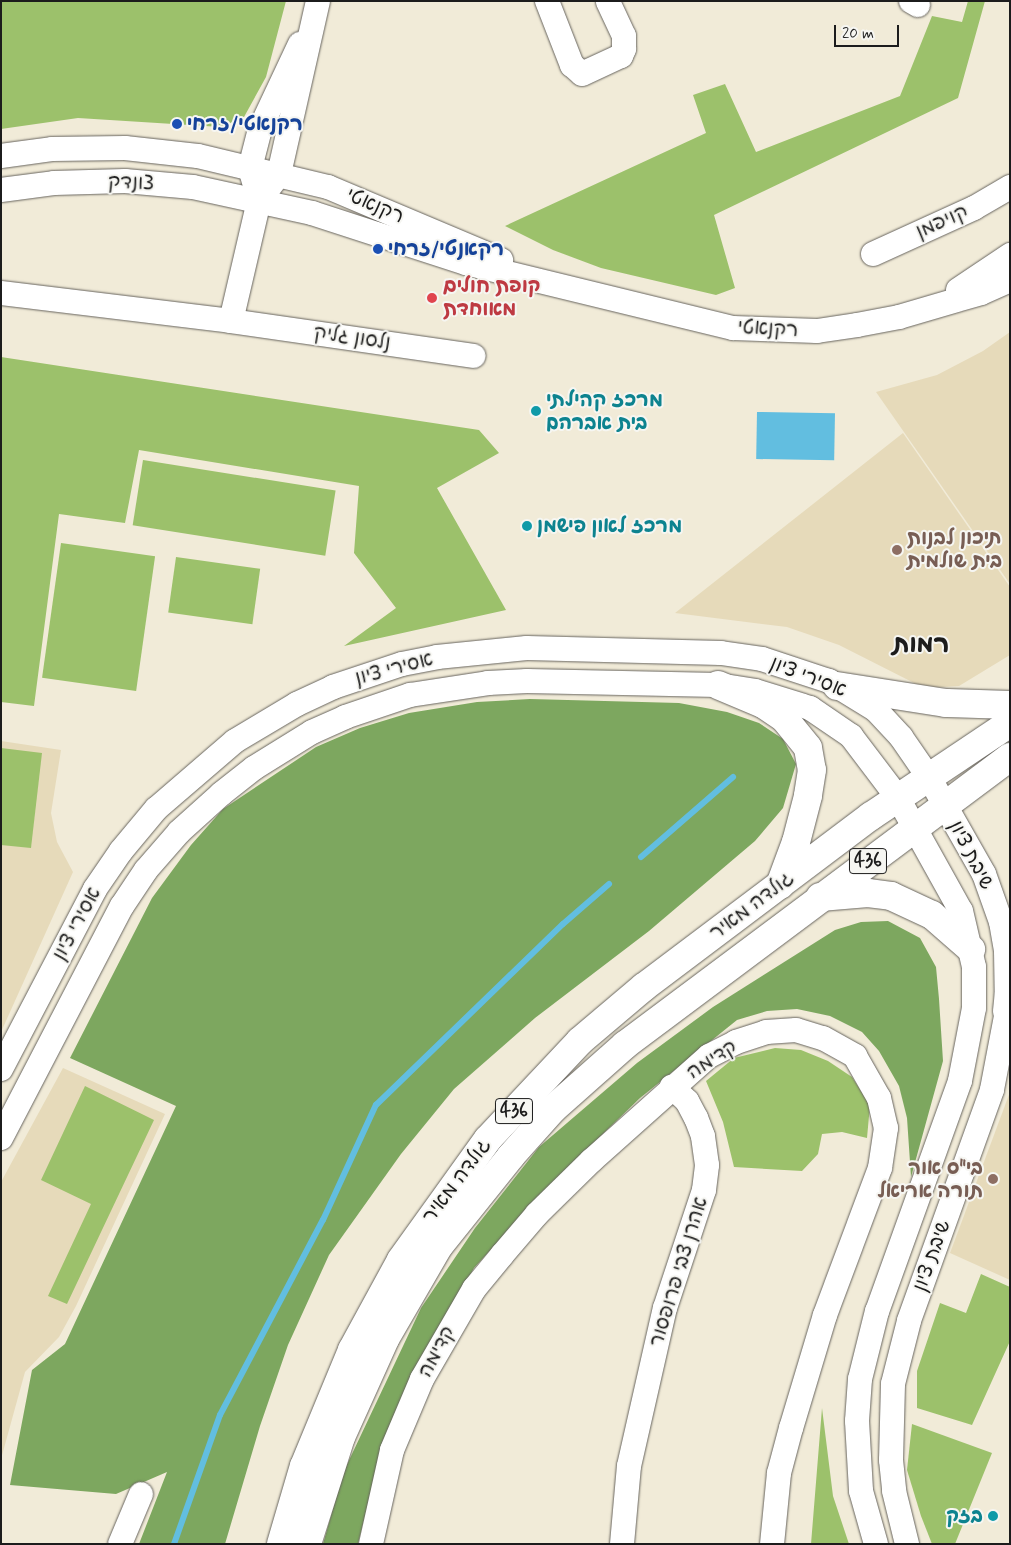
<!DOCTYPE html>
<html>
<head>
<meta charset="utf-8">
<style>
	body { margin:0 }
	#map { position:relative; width:1011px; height:1545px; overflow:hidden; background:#f1ebd8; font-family:Mynerve,"Playpen Sans Hebrew",sans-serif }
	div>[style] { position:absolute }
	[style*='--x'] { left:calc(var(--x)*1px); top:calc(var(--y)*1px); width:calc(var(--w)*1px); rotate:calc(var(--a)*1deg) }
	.built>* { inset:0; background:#e6daba }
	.green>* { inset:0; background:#9cc16b; transform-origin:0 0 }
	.forest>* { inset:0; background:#7da75f }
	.water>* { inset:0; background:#62bee0; transform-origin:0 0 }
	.stream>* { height:6px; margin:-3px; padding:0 3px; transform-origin:3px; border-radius:3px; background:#62bee0 }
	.roads { filter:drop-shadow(0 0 1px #67645e) drop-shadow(0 0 1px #67645e) }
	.minor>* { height:24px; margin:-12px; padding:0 12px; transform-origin:12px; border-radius:12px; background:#fff }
	.major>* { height:28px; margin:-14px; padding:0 14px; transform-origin:14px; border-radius:14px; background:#fff }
	.dots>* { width:14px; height:14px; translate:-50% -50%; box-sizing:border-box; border:2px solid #f6f6f2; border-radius:50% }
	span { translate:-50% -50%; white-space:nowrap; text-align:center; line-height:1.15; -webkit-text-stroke:4px #f6f6f2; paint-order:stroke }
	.shield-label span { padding:1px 4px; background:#f6f6f2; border:1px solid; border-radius:4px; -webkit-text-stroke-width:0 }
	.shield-label { font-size:19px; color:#1c1c1c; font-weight:700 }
	.transit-label { font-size:20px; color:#164399; font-weight:700 }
	.left { translate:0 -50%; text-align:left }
	.street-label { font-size:20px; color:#1c1c1c }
	.health-label { font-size:20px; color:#be3a42; font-weight:700 }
	.culture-label { font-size:20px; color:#0d838f; font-weight:700 }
	.right { translate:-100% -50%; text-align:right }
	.education-label { font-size:20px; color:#785e54; font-weight:700 }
	.district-label { font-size:25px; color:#1c1c1c; font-weight:700 }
	.frame { position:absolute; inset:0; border:2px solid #1c1c1c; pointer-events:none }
	.scale { position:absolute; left:834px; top:25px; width:65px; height:22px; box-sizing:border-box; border:2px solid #1c1c1c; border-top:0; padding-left:6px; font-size:15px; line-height:18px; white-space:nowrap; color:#1c1c1c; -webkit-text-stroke:4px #f6f6f2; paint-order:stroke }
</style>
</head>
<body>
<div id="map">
	<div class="built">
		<div style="clip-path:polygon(1010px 332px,1010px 584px,876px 392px,937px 375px,983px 351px)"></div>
		<div style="clip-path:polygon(903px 433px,1010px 587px,1010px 655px,959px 686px,924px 688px,839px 645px,787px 627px,675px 613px)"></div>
		<div style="clip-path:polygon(1px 741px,61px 750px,51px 813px,57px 842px,73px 872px,1px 1032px)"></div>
		<div style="clip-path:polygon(63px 1068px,165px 1114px,76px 1306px,59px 1337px,25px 1372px,1px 1459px,1px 1182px)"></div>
		<div style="clip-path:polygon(1010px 1092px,1010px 1280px,950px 1253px)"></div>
	</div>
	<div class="green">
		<div style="clip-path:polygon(1px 1px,286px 1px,266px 77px,244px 117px,221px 127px,78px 118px,1px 129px)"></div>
		<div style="clip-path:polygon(968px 1px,985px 1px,958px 98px,714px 215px,735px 288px,716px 295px,601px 268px,553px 250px,505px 226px,706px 133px,693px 95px,725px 84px,756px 152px,900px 96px,932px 16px,962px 22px)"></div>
		<div style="clip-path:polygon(1px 357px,479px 430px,499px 453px,437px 488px,506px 610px,344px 646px,396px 608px,354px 553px,359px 486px,139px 450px,125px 523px,59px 514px,34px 706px,1px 702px)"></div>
		<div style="left:143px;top:460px;width:195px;height:66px;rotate:9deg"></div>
		<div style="left:61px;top:543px;width:95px;height:136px;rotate:8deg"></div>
		<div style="left:176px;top:557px;width:85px;height:56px;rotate:8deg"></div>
		<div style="clip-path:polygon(1px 748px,42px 753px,31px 848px,1px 845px)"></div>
		<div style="clip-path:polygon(775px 1048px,801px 1050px,828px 1061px,852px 1077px,870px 1105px,867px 1138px,842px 1132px,822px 1134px,818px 1154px,802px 1171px,734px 1167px,723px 1122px,706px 1081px,734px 1058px)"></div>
		<div style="clip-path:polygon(85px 1086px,154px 1120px,67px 1304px,48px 1296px,91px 1204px,41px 1180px)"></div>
		<div style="clip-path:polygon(981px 1274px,1010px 1287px,1010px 1341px,972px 1425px,917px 1408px,917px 1371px,940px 1303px,966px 1313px)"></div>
		<div style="clip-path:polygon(822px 1408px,833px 1496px,849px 1544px,811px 1544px)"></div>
		<div style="clip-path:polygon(912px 1424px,992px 1453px,955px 1544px,932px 1544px,921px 1516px,907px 1470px)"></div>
	</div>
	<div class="forest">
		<div style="clip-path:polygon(530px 699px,679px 703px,727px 712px,759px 723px,783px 739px,796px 764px,783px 808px,755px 841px,649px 931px,535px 1018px,454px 1089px,401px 1154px,329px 1255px,288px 1345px,260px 1426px,225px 1544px,139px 1544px,167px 1472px,116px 1494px,10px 1485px,32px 1370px,65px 1344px,176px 1106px,70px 1058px,152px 898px,191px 845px,223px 809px,316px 747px,360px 728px,409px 713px,477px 702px)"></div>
		<div style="clip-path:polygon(888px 921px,920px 938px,936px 967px,939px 999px,943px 1061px,911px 1177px,907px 1118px,899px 1086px,879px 1051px,862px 1032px,830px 1016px,797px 1009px,767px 1011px,737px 1020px,640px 1098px,548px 1187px,474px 1268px,445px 1320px,378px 1464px,358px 1544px,323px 1544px,343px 1473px,421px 1308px,475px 1228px,539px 1147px,637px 1063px,713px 1007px,835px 930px,861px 922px)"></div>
	</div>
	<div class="water">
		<div style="left:757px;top:412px;width:78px;height:47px;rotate:1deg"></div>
	</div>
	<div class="stream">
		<div style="--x:641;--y:857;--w:122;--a:-41"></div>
		<div style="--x:174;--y:1544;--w:137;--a:-70.4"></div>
		<div style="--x:220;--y:1415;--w:221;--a:-62.2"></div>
		<div style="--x:323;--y:1220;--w:127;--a:-65.3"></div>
		<div style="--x:376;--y:1105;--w:260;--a:-44.1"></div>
		<div style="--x:563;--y:924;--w:61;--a:-41"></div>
	</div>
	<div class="roads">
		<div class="minor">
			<div style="--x:547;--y:1;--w:69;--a:68.7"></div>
			<div style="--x:572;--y:65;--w:13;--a:42"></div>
			<div style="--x:582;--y:74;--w:43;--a:-24.8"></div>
			<div style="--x:621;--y:56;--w:8;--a:-67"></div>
			<div style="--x:624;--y:49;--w:13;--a:-90"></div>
			<div style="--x:624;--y:36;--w:38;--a:-115"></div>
			<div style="--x:911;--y:1;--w:8;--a:30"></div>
			<div style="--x:1;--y:156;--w:51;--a:-7.8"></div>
			<div style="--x:52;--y:149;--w:73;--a:-0.8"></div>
			<div style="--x:125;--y:148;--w:73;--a:6.3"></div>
			<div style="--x:198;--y:156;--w:134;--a:13.4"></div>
			<div style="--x:328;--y:187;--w:188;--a:22.9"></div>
			<div style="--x:254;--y:182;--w:15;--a:-106"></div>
			<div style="--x:250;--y:168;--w:40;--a:-75.6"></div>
			<div style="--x:260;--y:129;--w:94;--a:-64.8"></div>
			<div style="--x:1;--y:190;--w:53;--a:-7.5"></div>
			<div style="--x:54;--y:183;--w:71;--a:-1.6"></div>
			<div style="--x:125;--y:181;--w:68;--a:5"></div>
			<div style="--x:193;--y:187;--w:122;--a:12.3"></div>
			<div style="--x:312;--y:213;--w:162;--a:18"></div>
			<div style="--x:466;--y:263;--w:275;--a:13.7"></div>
			<div style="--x:733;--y:328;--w:84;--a:2"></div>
			<div style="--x:817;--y:331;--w:40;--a:-8.5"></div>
			<div style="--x:857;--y:325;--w:43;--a:-10.8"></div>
			<div style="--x:899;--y:317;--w:85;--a:-16.3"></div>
			<div style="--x:981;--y:293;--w:32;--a:-24"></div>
			<div style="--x:873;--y:254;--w:111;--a:-24.5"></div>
			<div style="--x:974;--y:208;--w:42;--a:-30.3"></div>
			<div style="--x:958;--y:290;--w:63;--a:-33.9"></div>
			<div style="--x:1;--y:293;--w:232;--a:6.9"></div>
			<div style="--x:231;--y:321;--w:245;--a:8.2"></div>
			<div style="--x:231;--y:321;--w:123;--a:-76.9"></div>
			<div style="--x:259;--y:201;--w:34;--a:-53"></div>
			<div style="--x:279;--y:174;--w:177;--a:-77.3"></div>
			<div style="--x:1;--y:1069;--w:203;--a:-62.4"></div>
			<div style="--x:95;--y:889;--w:46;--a:-55.6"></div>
			<div style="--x:121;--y:851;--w:55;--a:-50.2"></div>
			<div style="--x:156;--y:809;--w:104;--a:-40.7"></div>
			<div style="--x:235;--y:741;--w:72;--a:-30.8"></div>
			<div style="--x:297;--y:704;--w:40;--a:-25"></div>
			<div style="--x:333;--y:687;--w:73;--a:-18.4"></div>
			<div style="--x:402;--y:664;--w:36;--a:-11"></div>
			<div style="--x:437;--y:657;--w:90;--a:-5.7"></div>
			<div style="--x:527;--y:648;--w:194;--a:1.5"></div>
			<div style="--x:721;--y:653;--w:41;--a:8.3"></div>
			<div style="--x:762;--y:659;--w:71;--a:18.2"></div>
			<div style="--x:829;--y:681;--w:55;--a:31.7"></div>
			<div style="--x:876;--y:710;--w:37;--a:47"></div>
			<div style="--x:901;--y:737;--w:51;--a:55.4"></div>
			<div style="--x:930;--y:779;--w:109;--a:60.4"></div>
			<div style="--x:984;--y:874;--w:51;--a:70.5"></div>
			<div style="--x:1001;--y:922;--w:29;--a:80"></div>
			<div style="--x:1006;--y:951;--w:60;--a:89"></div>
			<div style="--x:1007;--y:1011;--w:80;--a:100.8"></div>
			<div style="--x:992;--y:1090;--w:245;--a:109.8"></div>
			<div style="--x:909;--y:1321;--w:65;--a:104.3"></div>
			<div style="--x:893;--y:1384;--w:76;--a:91.5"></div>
			<div style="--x:891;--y:1460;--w:31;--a:84"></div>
			<div style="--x:894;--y:1491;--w:55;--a:76.2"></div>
			<div style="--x:1;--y:1138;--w:262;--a:-62.5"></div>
			<div style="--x:122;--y:906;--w:43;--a:-56.3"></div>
			<div style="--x:146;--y:870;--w:50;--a:-49"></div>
			<div style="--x:179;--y:832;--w:57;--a:-42.1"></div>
			<div style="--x:221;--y:794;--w:42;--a:-38.2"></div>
			<div style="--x:254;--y:768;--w:68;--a:-31.8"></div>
			<div style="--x:312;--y:732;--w:36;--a:-24"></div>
			<div style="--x:345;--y:717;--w:69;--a:-18.7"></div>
			<div style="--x:410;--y:695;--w:79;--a:-8.7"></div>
			<div style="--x:488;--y:683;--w:39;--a:-3"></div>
			<div style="--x:527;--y:681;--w:191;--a:1.2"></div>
			<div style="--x:718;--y:685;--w:37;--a:9"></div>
			<div style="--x:755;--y:691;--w:58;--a:17.2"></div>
			<div style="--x:810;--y:708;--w:50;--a:34.3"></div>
			<div style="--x:851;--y:736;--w:78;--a:52.8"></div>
			<div style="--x:898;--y:798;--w:129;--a:60.9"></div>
			<div style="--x:961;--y:911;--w:57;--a:76.9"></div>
			<div style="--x:974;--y:967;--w:41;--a:90"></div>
			<div style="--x:974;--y:1008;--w:74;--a:100.9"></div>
			<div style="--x:960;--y:1081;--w:245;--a:109.8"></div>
			<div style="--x:877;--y:1311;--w:70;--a:104"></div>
			<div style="--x:860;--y:1379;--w:42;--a:94.1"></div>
			<div style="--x:857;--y:1421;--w:70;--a:86.7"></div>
			<div style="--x:861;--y:1491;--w:55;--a:74.2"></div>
			<div style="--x:120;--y:1544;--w:54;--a:-67.2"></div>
			<div style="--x:371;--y:1544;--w:96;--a:-77.4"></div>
			<div style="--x:392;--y:1450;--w:77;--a:-67.1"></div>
			<div style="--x:422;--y:1379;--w:104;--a:-60"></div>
			<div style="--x:474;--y:1289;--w:44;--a:-50.5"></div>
			<div style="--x:502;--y:1255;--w:54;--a:-49.5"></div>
			<div style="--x:537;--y:1214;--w:76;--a:-44.5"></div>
			<div style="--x:591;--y:1161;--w:158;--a:-41.7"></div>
			<div style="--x:709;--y:1056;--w:30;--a:-27"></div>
			<div style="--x:736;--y:1042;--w:32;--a:-18"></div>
			<div style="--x:766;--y:1032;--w:30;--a:-4"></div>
			<div style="--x:796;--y:1030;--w:28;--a:17"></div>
			<div style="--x:823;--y:1038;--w:37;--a:29"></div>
			<div style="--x:855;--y:1056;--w:48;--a:60.3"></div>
			<div style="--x:879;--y:1098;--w:31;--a:77"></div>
			<div style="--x:886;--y:1128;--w:40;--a:98.5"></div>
			<div style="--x:880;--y:1168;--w:157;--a:110.5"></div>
			<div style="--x:825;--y:1315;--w:118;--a:106.7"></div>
			<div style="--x:791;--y:1428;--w:47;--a:104.9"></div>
			<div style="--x:779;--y:1473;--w:71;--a:95.6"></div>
			<div style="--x:622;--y:1544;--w:78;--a:-84.9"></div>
			<div style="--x:629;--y:1466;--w:162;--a:-77.2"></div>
			<div style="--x:665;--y:1308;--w:124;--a:-71.7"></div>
			<div style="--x:704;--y:1190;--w:25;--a:-83"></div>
			<div style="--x:707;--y:1165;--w:29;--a:-98"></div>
			<div style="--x:703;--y:1136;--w:19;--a:-111"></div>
			<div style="--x:696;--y:1118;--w:19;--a:-118"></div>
			<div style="--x:687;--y:1101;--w:21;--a:-137"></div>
		</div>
		<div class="major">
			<div style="--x:718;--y:685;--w:49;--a:22.9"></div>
			<div style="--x:763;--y:704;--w:25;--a:34"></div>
			<div style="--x:784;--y:718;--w:38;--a:51"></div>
			<div style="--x:808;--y:748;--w:22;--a:80"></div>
			<div style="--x:812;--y:770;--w:26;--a:99"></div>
			<div style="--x:808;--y:796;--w:48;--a:104.6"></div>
			<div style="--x:796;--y:842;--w:46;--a:110.4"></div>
			<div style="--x:837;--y:686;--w:110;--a:8.9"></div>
			<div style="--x:946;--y:703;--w:64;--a:1.8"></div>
			<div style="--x:820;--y:897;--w:48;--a:-4.8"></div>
			<div style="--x:868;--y:893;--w:23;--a:7"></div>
			<div style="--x:891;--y:896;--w:45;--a:24.9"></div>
			<div style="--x:932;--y:915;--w:52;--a:41.1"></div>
			<div style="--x:1007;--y:1011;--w:29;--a:-84"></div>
			<div style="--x:281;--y:1544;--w:81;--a:-73.6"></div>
			<div style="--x:304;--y:1466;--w:126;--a:-67.5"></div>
			<div style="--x:352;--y:1350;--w:102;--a:-61.4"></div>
			<div style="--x:401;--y:1260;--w:149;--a:-54.3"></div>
			<div style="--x:488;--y:1139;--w:134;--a:-46.8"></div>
			<div style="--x:580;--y:1041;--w:84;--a:-40.2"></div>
			<div style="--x:644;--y:987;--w:284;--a:-37"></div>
			<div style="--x:871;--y:816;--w:167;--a:-33.8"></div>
			<div style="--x:307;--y:1544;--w:112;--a:-72.4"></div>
			<div style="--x:341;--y:1437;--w:107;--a:-65.8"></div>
			<div style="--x:385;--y:1339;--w:108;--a:-59.9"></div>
			<div style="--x:439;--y:1246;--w:115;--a:-51.3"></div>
			<div style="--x:511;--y:1156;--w:63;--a:-48.2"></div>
			<div style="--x:553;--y:1109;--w:96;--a:-41.6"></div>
			<div style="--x:625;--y:1045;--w:481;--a:-36.8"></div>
		</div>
	</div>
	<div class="dots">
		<div style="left:177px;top:124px;background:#1a4fb4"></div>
		<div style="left:378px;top:249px;background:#1a4fb4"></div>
		<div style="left:432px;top:298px;background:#e0444e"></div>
		<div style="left:536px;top:411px;background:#0f9aa8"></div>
		<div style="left:527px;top:526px;background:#0f9aa8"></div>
		<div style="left:897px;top:550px;background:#8d6e63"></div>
		<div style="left:993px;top:1179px;background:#8d6e63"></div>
		<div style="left:993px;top:1516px;background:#0f9aa8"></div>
	</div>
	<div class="shield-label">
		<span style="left:868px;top:861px">436</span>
		<span style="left:514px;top:1111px">436</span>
	</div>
	<div class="transit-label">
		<span class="left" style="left:187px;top:124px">רקנאטי/זרחי</span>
		<span class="left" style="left:388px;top:249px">רקאנטי/זרחי</span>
	</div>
	<div class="street-label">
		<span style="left:131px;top:183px;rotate:2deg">צונדק</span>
		<span style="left:375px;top:206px;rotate:23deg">רקנאטי</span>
		<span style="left:942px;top:222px;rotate:-24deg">קויפמן</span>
		<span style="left:768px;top:329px;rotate:3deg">רקנאטי</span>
		<span style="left:352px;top:338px;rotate:8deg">נלסון גליק</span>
		<span style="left:394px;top:669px;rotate:-15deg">אסירי ציון</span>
		<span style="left:808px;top:677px;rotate:21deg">אסירי ציון</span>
		<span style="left:971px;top:855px;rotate:63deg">שיבת ציון</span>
		<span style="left:752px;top:906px;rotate:-37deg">גולדה מאיר</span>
		<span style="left:77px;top:924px;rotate:-62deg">אסירי ציון</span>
		<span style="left:712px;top:1060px;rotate:-33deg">קדימה</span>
		<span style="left:457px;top:1181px;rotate:-53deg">גולדה מאיר</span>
		<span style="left:932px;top:1256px;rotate:-70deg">שיבת ציון</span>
		<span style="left:679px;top:1272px;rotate:-73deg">אהרן צבי פרופסור</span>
		<span style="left:437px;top:1352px;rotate:-62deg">קדימה</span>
	</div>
	<div class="health-label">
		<span class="left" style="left:443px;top:298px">קופת חולים<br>מאוחדת</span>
	</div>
	<div class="culture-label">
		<span class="left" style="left:546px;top:412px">מרכז קהילתי<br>בית אברהם</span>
		<span class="left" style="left:537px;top:526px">מרכז לאון פישמן</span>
		<span class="right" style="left:983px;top:1516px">בזק</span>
	</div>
	<div class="education-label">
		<span class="left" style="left:907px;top:550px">תיכון לבנות<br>בית שולמית</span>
		<span class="right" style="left:983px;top:1180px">בי"ס אור<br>תורה אריאל</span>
	</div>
	<div class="district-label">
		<span style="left:921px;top:646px">רמות</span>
	</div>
	<div class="frame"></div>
	<div class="scale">20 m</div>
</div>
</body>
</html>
